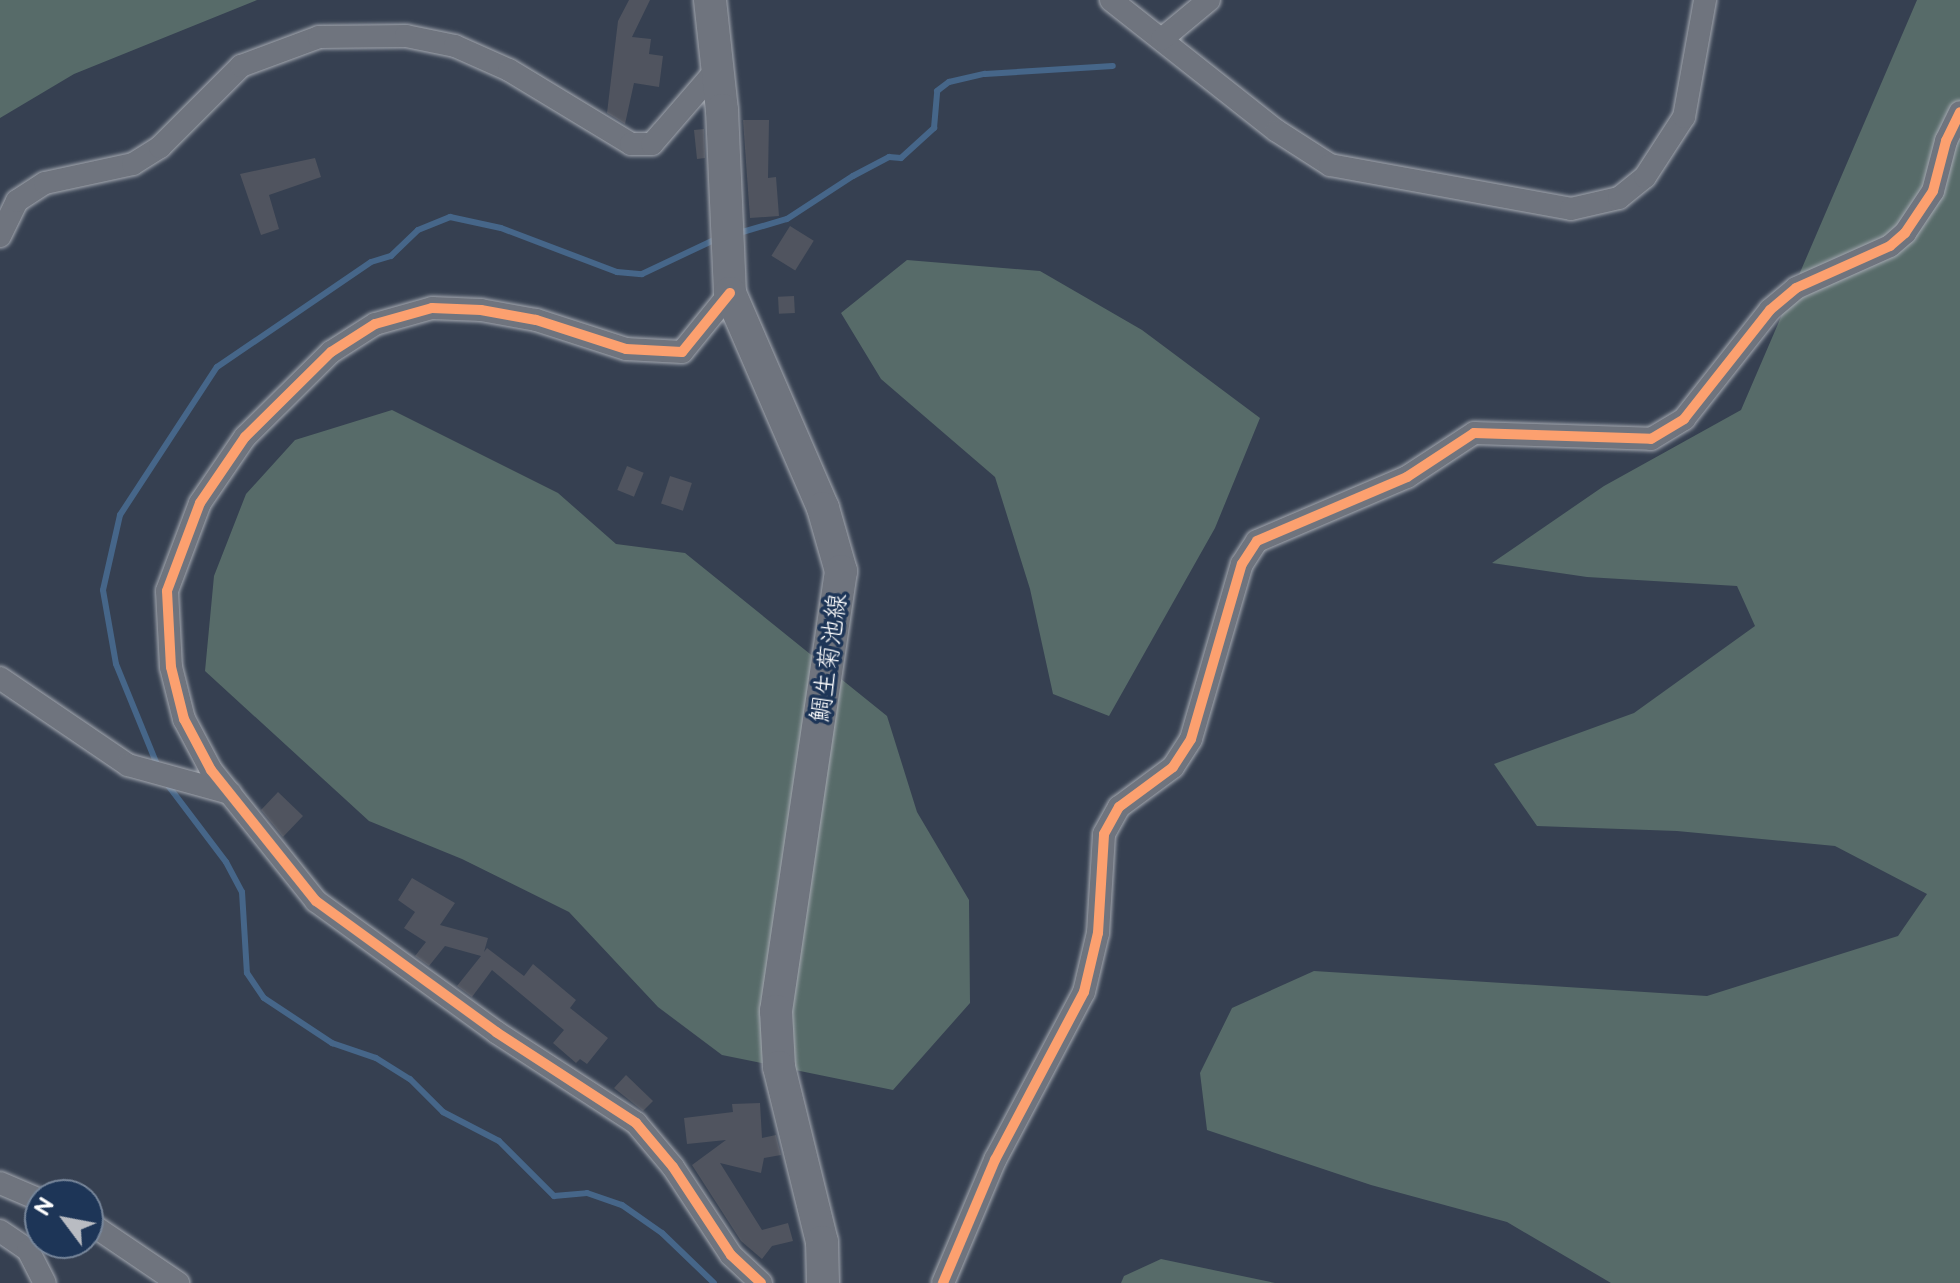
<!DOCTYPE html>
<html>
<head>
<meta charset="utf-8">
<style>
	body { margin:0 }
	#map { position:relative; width:1960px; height:1283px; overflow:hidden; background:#364051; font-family:"Balsamiq Sans","Klee One",sans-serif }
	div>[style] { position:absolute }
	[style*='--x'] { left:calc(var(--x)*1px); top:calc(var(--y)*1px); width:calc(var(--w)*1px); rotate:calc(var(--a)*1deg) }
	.green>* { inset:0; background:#576b69 }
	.stream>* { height:6px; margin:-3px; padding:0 3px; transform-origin:3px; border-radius:3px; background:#466689 }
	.building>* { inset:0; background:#50545f; transform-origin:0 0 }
	.roads { filter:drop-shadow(0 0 2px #a5a9b1) drop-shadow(0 0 2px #a5a9b1) }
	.street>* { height:22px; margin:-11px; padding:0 11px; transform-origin:11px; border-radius:11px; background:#6f747e }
	.secondary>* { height:32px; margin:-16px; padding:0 16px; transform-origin:16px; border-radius:16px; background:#6f747e }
	.cycleway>* { height:10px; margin:-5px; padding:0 5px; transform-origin:5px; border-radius:5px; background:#fca06f }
	span { translate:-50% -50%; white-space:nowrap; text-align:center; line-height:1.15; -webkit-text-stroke:7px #1d3557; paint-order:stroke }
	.street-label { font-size:26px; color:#fff }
	.north { position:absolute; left:24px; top:1179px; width:80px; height:80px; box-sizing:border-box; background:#1d3557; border:2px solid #77869a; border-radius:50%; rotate:302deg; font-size:22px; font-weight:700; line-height:32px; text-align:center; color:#fff }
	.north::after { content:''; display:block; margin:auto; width:28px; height:36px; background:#b9bcc2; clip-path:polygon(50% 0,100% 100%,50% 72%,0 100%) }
</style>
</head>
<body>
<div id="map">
	<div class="green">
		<div style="clip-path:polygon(0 0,257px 0,74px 74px,0 118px)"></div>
		<div style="clip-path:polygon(1917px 0,1960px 0,1960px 1283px,1611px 1283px,1507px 1222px,1371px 1185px,1207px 1130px,1200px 1073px,1232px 1008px,1314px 971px,1707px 996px,1898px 936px,1927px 894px,1835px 846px,1677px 831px,1537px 826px,1494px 764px,1634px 713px,1755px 626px,1737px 586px,1587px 577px,1492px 563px,1604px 486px,1741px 410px)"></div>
		<div style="clip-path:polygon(907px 260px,1040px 271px,1142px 330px,1260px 418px,1215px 528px,1109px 716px,1053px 694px,1030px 589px,995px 477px,881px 379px,841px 313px)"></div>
		<div style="clip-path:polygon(392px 410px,558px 493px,616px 544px,685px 553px,887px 716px,917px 812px,969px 900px,970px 1003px,893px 1090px,722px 1055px,658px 1007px,569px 912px,462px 859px,369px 821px,205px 671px,214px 576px,246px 494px,295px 440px)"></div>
		<div style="clip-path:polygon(1161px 1259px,1275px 1283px,1121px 1283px,1124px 1276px)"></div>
	</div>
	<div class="stream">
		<div style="--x:739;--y:233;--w:50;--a:-16.3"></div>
		<div style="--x:787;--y:219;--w:79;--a:-33.1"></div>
		<div style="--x:853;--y:176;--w:41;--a:-27.8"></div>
		<div style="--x:889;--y:157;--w:12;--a:5"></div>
		<div style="--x:901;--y:158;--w:45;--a:-42.3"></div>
		<div style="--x:934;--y:128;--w:37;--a:-85"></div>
		<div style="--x:937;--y:91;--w:15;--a:-37"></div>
		<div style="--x:949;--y:82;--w:37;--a:-13"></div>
		<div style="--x:985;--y:74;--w:128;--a:-3.6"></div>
		<div style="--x:158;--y:767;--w:111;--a:-112.2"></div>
		<div style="--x:116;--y:664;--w:75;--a:-100"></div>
		<div style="--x:103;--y:590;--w:77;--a:-77.2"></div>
		<div style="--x:120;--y:515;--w:177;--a:-56.8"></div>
		<div style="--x:217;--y:367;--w:186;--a:-34.3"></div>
		<div style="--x:371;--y:262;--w:21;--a:-17"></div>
		<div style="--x:391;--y:256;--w:37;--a:-44"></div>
		<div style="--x:418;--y:230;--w:35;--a:-22"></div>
		<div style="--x:450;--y:217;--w:52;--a:12.2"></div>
		<div style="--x:501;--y:228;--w:124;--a:20.8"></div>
		<div style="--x:617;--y:272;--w:25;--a:5"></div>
		<div style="--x:642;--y:274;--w:82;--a:-25.3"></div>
		<div style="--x:167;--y:784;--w:98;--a:52.9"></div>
		<div style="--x:226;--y:862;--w:34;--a:62"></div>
		<div style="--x:242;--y:892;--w:81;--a:86.5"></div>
		<div style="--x:247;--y:973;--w:30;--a:56"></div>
		<div style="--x:264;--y:998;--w:82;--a:33.5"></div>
		<div style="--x:332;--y:1043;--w:46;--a:18.8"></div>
		<div style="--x:376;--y:1058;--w:40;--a:32"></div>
		<div style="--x:410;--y:1079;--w:47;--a:45"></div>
		<div style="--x:443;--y:1112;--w:63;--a:27.4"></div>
		<div style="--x:499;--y:1141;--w:78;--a:45"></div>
		<div style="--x:554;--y:1196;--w:33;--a:-5"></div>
		<div style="--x:587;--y:1193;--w:37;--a:19"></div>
		<div style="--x:622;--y:1205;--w:49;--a:35"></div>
		<div style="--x:662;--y:1233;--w:72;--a:43.9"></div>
	</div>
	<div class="building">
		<div style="clip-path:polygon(629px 0,650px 0,632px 37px,651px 39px,649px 54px,663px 56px,659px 87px,634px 83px,625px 124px,607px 113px,618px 21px)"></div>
		<div style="clip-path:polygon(743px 120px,769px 120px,768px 178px,776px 177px,779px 216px,750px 218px)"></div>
		<div style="clip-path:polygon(704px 129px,705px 158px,697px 159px,694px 130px)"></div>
		<div style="clip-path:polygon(315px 158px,321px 177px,269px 195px,279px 229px,261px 235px,240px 174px)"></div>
		<div style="left:790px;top:226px;width:28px;height:35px;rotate:32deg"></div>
		<div style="left:794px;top:296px;width:17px;height:16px;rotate:87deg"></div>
		<div style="left:627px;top:466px;width:18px;height:26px;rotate:22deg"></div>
		<div style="left:670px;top:476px;width:23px;height:29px;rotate:18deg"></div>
		<div style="clip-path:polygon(278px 792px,303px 816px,283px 837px,261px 810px)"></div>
		<div style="clip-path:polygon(412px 878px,455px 903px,440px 925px,488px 938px,484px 952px,487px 948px,524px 976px,533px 964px,576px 1000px,570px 1008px,608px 1038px,587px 1064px,580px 1059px,576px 1063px,553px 1043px,564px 1030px,492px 970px,472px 997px,457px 986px,481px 956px,445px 946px,429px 966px,415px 956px,426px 942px,404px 928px,415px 912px,398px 900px)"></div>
		<div style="clip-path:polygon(626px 1075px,653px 1101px,643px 1111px,614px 1088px)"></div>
		<div style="clip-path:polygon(760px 1103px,762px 1138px,776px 1135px,781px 1155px,764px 1158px,761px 1173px,720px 1163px,762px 1230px,788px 1223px,793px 1241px,772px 1246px,762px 1259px,741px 1241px,692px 1165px,726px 1140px,687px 1144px,684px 1118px,733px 1112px,732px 1104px)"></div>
	</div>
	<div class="roads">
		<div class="street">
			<div style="--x:1111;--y:0;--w:211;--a:38.3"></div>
			<div style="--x:1277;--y:131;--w:63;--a:32.7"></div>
			<div style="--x:1330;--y:165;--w:245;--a:10.3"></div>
			<div style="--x:1571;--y:209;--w:49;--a:-12.9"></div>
			<div style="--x:1619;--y:198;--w:33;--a:-39"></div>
			<div style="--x:1645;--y:177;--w:72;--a:-57"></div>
			<div style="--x:1684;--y:117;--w:119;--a:-79.8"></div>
			<div style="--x:1162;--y:39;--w:61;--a:-39.7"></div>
			<div style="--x:0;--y:236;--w:39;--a:-64"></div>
			<div style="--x:17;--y:201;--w:33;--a:-33"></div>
			<div style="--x:45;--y:183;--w:90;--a:-12.2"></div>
			<div style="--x:133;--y:164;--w:32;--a:-32"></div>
			<div style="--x:160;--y:147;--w:115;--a:-45"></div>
			<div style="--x:241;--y:66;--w:83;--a:-20.4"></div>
			<div style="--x:319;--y:37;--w:87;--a:-0.7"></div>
			<div style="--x:406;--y:36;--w:50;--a:11.5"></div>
			<div style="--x:455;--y:46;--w:59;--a:24"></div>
			<div style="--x:509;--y:70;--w:143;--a:31.2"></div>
			<div style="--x:631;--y:144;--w:21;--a:0"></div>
			<div style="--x:652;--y:144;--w:99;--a:-49.1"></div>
			<div style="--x:730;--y:293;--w:76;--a:129.1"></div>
			<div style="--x:682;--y:352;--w:56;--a:-176.9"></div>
			<div style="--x:626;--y:349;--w:95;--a:-162.1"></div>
			<div style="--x:536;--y:320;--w:56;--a:-169.7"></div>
			<div style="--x:481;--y:310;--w:49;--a:-177.7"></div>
			<div style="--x:432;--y:308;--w:59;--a:164.3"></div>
			<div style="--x:375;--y:324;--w:52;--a:147.5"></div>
			<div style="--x:331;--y:352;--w:121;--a:135.3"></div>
			<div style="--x:245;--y:437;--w:80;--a:124.3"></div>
			<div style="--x:200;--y:503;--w:94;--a:110.6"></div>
			<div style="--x:167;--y:591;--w:76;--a:87"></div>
			<div style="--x:171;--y:667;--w:54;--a:76"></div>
			<div style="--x:184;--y:719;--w:58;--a:62.1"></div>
			<div style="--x:211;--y:770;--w:168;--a:51.3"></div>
			<div style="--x:316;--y:901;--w:223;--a:36"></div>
			<div style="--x:496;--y:1032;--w:167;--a:33"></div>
			<div style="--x:636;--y:1123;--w:57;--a:49.9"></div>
			<div style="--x:673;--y:1167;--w:105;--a:56.6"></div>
			<div style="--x:731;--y:1255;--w:41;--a:43"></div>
			<div style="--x:0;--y:678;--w:155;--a:34.2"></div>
			<div style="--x:128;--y:765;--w:106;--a:15.4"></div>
			<div style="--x:0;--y:1183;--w:43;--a:23"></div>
			<div style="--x:88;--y:1222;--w:109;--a:34.1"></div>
			<div style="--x:0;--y:1231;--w:34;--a:34"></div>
			<div style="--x:28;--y:1250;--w:37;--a:63"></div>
			<div style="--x:943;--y:1283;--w:134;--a:-67.1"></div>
			<div style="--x:995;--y:1160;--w:190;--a:-62.1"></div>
			<div style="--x:1084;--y:992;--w:61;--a:-76.7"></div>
			<div style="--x:1098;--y:933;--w:99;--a:-86.5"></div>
			<div style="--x:1104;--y:834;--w:31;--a:-61"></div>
			<div style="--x:1119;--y:807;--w:67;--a:-36.5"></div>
			<div style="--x:1173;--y:767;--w:33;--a:-57"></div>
			<div style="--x:1191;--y:739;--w:182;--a:-73.8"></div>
			<div style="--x:1242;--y:564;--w:27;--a:-57"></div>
			<div style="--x:1257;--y:541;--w:163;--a:-23.1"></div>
			<div style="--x:1407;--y:477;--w:80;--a:-33.3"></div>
			<div style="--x:1474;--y:433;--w:177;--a:1.9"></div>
			<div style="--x:1651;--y:439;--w:39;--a:-31"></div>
			<div style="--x:1684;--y:419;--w:139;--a:-51.7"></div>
			<div style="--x:1770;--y:310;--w:34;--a:-40"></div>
			<div style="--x:1796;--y:288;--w:103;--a:-24.1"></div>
			<div style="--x:1890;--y:246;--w:20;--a:-41"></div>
			<div style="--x:1905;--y:233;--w:50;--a:-56.3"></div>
			<div style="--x:1933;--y:191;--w:52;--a:-75.4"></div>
			<div style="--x:1946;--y:141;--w:32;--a:-64"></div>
		</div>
		<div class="secondary">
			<div style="--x:710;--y:0;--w:111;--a:83.8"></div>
			<div style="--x:722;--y:110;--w:183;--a:87.5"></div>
			<div style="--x:730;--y:293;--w:234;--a:66.6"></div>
			<div style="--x:823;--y:508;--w:66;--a:74.1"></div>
			<div style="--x:841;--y:571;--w:445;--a:98.4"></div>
			<div style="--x:776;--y:1011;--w:56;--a:86.9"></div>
			<div style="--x:779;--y:1067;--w:180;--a:76.2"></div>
			<div style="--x:822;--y:1242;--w:41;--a:88.6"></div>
		</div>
	</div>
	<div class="cycleway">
		<div style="--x:730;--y:293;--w:76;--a:129.1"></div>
		<div style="--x:682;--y:352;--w:56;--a:-176.9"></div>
		<div style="--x:626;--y:349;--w:95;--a:-162.1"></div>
		<div style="--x:536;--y:320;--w:56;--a:-169.7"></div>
		<div style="--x:481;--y:310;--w:49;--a:-177.7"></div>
		<div style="--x:432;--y:308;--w:59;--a:164.3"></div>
		<div style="--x:375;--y:324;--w:52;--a:147.5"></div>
		<div style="--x:331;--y:352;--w:121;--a:135.3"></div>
		<div style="--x:245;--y:437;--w:80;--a:124.3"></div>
		<div style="--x:200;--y:503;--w:94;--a:110.6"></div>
		<div style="--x:167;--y:591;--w:76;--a:87"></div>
		<div style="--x:171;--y:667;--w:54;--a:76"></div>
		<div style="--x:184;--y:719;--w:58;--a:62.1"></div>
		<div style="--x:211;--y:770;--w:168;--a:51.3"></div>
		<div style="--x:316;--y:901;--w:223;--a:36"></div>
		<div style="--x:496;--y:1032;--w:167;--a:33"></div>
		<div style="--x:636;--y:1123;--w:57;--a:49.9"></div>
		<div style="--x:673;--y:1167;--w:105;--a:56.6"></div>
		<div style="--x:731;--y:1255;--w:41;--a:43"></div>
		<div style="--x:943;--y:1283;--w:134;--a:-67.1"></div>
		<div style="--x:995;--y:1160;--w:190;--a:-62.1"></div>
		<div style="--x:1084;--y:992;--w:61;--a:-76.7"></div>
		<div style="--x:1098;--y:933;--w:99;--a:-86.5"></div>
		<div style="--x:1104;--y:834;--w:31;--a:-61"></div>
		<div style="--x:1119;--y:807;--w:67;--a:-36.5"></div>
		<div style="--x:1173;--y:767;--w:33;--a:-57"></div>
		<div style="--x:1191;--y:739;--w:182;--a:-73.8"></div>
		<div style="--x:1242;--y:564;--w:27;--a:-57"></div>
		<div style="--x:1257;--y:541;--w:163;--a:-23.1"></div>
		<div style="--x:1407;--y:477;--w:80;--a:-33.3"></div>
		<div style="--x:1474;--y:433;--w:177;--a:1.9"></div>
		<div style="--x:1651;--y:439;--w:39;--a:-31"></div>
		<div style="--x:1684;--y:419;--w:139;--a:-51.7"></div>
		<div style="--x:1770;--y:310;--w:34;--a:-40"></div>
		<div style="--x:1796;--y:288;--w:103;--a:-24.1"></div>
		<div style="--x:1890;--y:246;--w:20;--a:-41"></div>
		<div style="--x:1905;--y:233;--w:50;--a:-56.3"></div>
		<div style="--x:1933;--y:191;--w:52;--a:-75.4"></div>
		<div style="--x:1946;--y:141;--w:32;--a:-64"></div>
	</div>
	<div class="street-label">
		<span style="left:830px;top:658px;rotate:-82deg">鯛生菊池線</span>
	</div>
	<div class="north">N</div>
</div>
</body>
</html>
